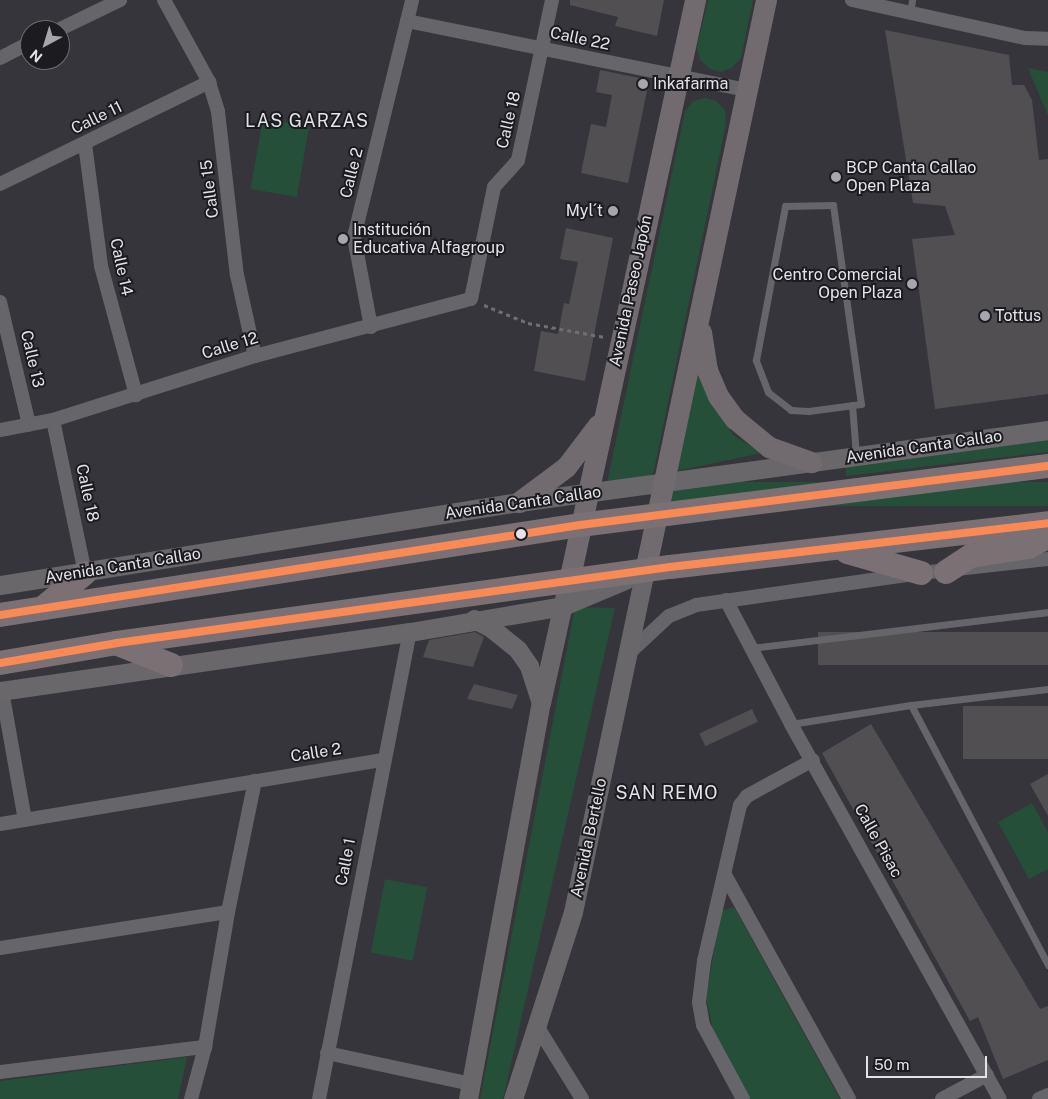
<!DOCTYPE html>
<html>
<head>
<meta charset="utf-8">
<style>
	body { margin:0 }
	#map { position:relative; width:1048px; height:1099px; overflow:hidden; background:#35353b; font-family:"Public Sans",sans-serif }
	div>[style] { position:absolute }
	[style*='--x'] { left:calc(var(--x)*1px); top:calc(var(--y)*1px); width:calc(var(--w)*1px); rotate:calc(var(--a)*1deg) }
	.green>* { inset:0; background:#254f39; transform-origin:0 0 }
	.building>* { inset:0; background:#524f53; transform-origin:0 0 }
	.path>* { height:3px; margin-top:-1.5px; transform-origin:0; background:repeating-linear-gradient(90deg,#6f6f73 0 4px,transparent 0 8px) }
	.lane>* { height:7px; margin:-3.5px; padding:0 3.5px; transform-origin:3.5px; border-radius:3.5px; background:#65656a }
	.street>* { height:14px; margin:-7px; padding:0 7px; transform-origin:7px; border-radius:7px; background:#65656a }
	.secondary>* { height:19px; margin:-9.5px; padding:0 9.5px; transform-origin:9.5px; border-radius:9.5px; background:#6a676b }
	.primary>* { height:21px; margin:-10.5px; padding:0 10.5px; transform-origin:10.5px; border-radius:10.5px; background:#716b6f }
	.highway>* { height:24px; margin:-12px; padding:0 12px; transform-origin:12px; border-radius:12px; background:#7b7074 }
	.bus-1>* { height:8px; margin:-4px; padding:0 4px; transform-origin:4px; border-radius:4px; background:#f98a56 }
	.dots>* { width:14px; height:14px; translate:-50% -50%; box-sizing:border-box; border:2px solid #1b1b20; border-radius:50% }
	span { translate:-50% -50%; white-space:nowrap; text-align:center; line-height:1.15; -webkit-text-stroke:4px #1b1b20; paint-order:stroke }
	.street-label { font-size:16px; color:#e3e3e9 }
	.poi-label { font-size:16px; color:#e3e3e9 }
	.left { translate:0 -50%; text-align:left }
	.right { translate:-100% -50%; text-align:right }
	.neighbourhood-label { font-size:18px; color:#e3e3e9; letter-spacing:1px }
	.north { position:absolute; left:20px; top:20px; width:50px; height:50px; box-sizing:border-box; background:#1b1b20; border:1px solid #6b6b70; border-radius:50%; rotate:219deg; font-size:14px; font-weight:700; line-height:20px; text-align:center; color:#e3e3e9 }
	.north::after { content:''; display:block; margin:auto; width:18px; height:22px; background:#a6a6ac; clip-path:polygon(50% 0,100% 100%,50% 72%,0 100%) }
	.scale { position:absolute; left:866px; top:1056px; width:121px; height:22px; box-sizing:border-box; border:2px solid #e3e3e9; border-top:0; padding-left:6px; font-size:15px; line-height:18px; white-space:nowrap; color:#e3e3e9; -webkit-text-stroke:4px #1b1b20; paint-order:stroke }
</style>
</head>
<body>
<div id="map">
	<div class="green">
		<div style="clip-path:polygon(708px 0,753px 0,741px 58px,732px 68px,721px 72px,710px 69px,700px 60px,697px 47px)"></div>
		<div style="clip-path:polygon(1028px 68px,1048px 72px,1048px 116px)"></div>
		<div style="clip-path:polygon(705px 98px,716px 101px,725px 110px,726px 124px,654px 470px,651px 477px,607px 483px,685px 111px,693px 101px)"></div>
		<div style="left:263px;top:118px;width:47px;height:72px;rotate:10deg"></div>
		<div style="clip-path:polygon(700px 364px,717px 410px,733px 435px,762px 453px,676px 471px)"></div>
		<div style="clip-path:polygon(1048px 440px,1048px 452px,846px 476px,846px 466px)"></div>
		<div style="left:1048px;top:482px;width:24px;height:383px;rotate:90deg"></div>
		<div style="clip-path:polygon(575px 607px,615px 608px,503px 1099px,480px 1099px)"></div>
		<div style="clip-path:polygon(1032px 803px,1048px 832px,1048px 869px,1029px 879px,998px 822px)"></div>
		<div style="left:385px;top:879px;width:43px;height:75px;rotate:11deg"></div>
		<div style="clip-path:polygon(734px 907px,840px 1099px,750px 1099px,714px 1035px,706px 998px,721px 911px)"></div>
		<div style="clip-path:polygon(187px 1057px,178px 1099px,0 1099px,0 1081px)"></div>
	</div>
	<div class="building">
		<div style="clip-path:polygon(570px 0,664px 0,657px 36px,615px 26px,618px 17px,570px 5px)"></div>
		<div style="clip-path:polygon(885px 30px,1009px 55px,1012px 85px,1024px 85px,1032px 100px,1039px 160px,1048px 159px,1048px 394px,935px 409px,912px 239px,955px 235px,945px 206px,913px 203px)"></div>
		<div style="clip-path:polygon(600px 70px,644px 79px,648px 86px,628px 183px,581px 173px,591px 124px,606px 127px,612px 95px,596px 92px)"></div>
		<div style="clip-path:polygon(566px 228px,613px 238px,585px 381px,534px 371px,541px 331px,558px 334px,564px 303px,569px 304px,578px 262px,560px 259px)"></div>
		<div style="clip-path:polygon(475px 632px,484px 637px,473px 667px,423px 657px,429px 640px)"></div>
		<div style="left:1048px;top:632px;width:33px;height:230px;rotate:90deg"></div>
		<div style="clip-path:polygon(474px 684px,518px 695px,512px 709px,467px 699px)"></div>
		<div style="left:1048px;top:706px;width:53px;height:85px;rotate:90deg"></div>
		<div style="left:752px;top:709px;width:14px;height:58px;rotate:65deg"></div>
		<div style="clip-path:polygon(871px 724px,1040px 1009px,1048px 1006px,1048px 1060px,1003px 1079px,978px 1017px,970px 1021px,822px 753px)"></div>
		<div style="clip-path:polygon(1048px 774px,1048px 816px,1030px 784px)"></div>
	</div>
	<div class="path">
		<div style="--x:484;--y:305;--w:48;--a:22.2"></div>
		<div style="--x:528;--y:323;--w:78;--a:10.3"></div>
	</div>
	<div class="lane">
		<div style="--x:910;--y:13;--w:13;--a:-81"></div>
		<div style="--x:833;--y:205;--w:201;--a:82"></div>
		<div style="--x:861;--y:404;--w:53;--a:172.5"></div>
		<div style="--x:808;--y:411;--w:17;--a:-177"></div>
		<div style="--x:791;--y:410;--w:29;--a:-142"></div>
		<div style="--x:768;--y:392;--w:34;--a:-111"></div>
		<div style="--x:756;--y:360;--w:157;--a:-79.3"></div>
		<div style="--x:785;--y:206;--w:48;--a:-1.2"></div>
		<div style="--x:852;--y:405;--w:50;--a:85.4"></div>
		<div style="--x:751;--y:648;--w:299;--a:-6.9"></div>
		<div style="--x:911;--y:705;--w:294;--a:62.2"></div>
		<div style="--x:791;--y:724;--w:121;--a:-9"></div>
		<div style="--x:911;--y:705;--w:138;--a:-6.7"></div>
	</div>
	<div class="street">
		<div style="--x:164;--y:0;--w:94;--a:61.2"></div>
		<div style="--x:209;--y:82;--w:31;--a:73"></div>
		<div style="--x:218;--y:112;--w:164;--a:83.4"></div>
		<div style="--x:237;--y:275;--w:83;--a:77.5"></div>
		<div style="--x:852;--y:0;--w:177;--a:12.4"></div>
		<div style="--x:1025;--y:38;--w:23;--a:2"></div>
		<div style="--x:407;--y:21;--w:346;--a:11.5"></div>
		<div style="--x:58;--y:30;--w:69;--a:-25.8"></div>
		<div style="--x:0;--y:58;--w:34;--a:-27"></div>
		<div style="--x:85;--y:144;--w:123;--a:82.5"></div>
		<div style="--x:101;--y:266;--w:134;--a:74.8"></div>
		<div style="--x:0;--y:184;--w:233;--a:-26"></div>
		<div style="--x:0;--y:302;--w:126;--a:76.7"></div>
		<div style="--x:371;--y:327;--w:92;--a:-100.7"></div>
		<div style="--x:354;--y:237;--w:244;--a:-76.2"></div>
		<div style="--x:53;--y:420;--w:156;--a:78.2"></div>
		<div style="--x:0;--y:430;--w:54;--a:-10.7"></div>
		<div style="--x:53;--y:420;--w:212;--a:-17.6"></div>
		<div style="--x:255;--y:356;--w:223;--a:-14.8"></div>
		<div style="--x:471;--y:299;--w:114;--a:-78.4"></div>
		<div style="--x:494;--y:187;--w:36;--a:-48"></div>
		<div style="--x:518;--y:160;--w:164;--a:-78"></div>
		<div style="--x:726;--y:600;--w:140;--a:62.3"></div>
		<div style="--x:791;--y:724;--w:429;--a:60.9"></div>
		<div style="--x:628;--y:654;--w:56;--a:-42.8"></div>
		<div style="--x:669;--y:616;--w:29;--a:-22"></div>
		<div style="--x:696;--y:605;--w:227;--a:-8.1"></div>
		<div style="--x:921;--y:573;--w:128;--a:-6.3"></div>
		<div style="--x:2;--y:691;--w:131;--a:79.9"></div>
		<div style="--x:0;--y:824;--w:388;--a:-9.5"></div>
		<div style="--x:725;--y:875;--w:256;--a:61"></div>
		<div style="--x:0;--y:948;--w:231;--a:-9"></div>
		<div style="--x:537;--y:1026;--w:86;--a:58.3"></div>
		<div style="--x:327;--y:1053;--w:147;--a:12.1"></div>
		<div style="--x:0;--y:1072;--w:207;--a:-7"></div>
		<div style="--x:191;--y:1099;--w:54;--a:-74.9"></div>
		<div style="--x:205;--y:1047;--w:137;--a:-80.3"></div>
		<div style="--x:228;--y:912;--w:134;--a:-78.4"></div>
		<div style="--x:319;--y:1099;--w:476;--a:-79"></div>
		<div style="--x:743;--y:1099;--w:84;--a:-118.4"></div>
		<div style="--x:703;--y:1025;--w:23;--a:-100"></div>
		<div style="--x:699;--y:1002;--w:41;--a:-83"></div>
		<div style="--x:704;--y:961;--w:160;--a:-77"></div>
		<div style="--x:740;--y:805;--w:11;--a:-52"></div>
		<div style="--x:747;--y:796;--w:75;--a:-28.6"></div>
		<div style="--x:942;--y:1099;--w:51;--a:-28.1"></div>
		<div style="--x:1039;--y:1099;--w:10;--a:-24"></div>
	</div>
	<div class="secondary">
		<div style="--x:0;--y:585;--w:526;--a:-9.09"></div>
		<div style="--x:519;--y:502;--w:534;--a:-7.75"></div>
		<div style="--x:474;--y:619;--w:18;--a:27"></div>
		<div style="--x:490;--y:627;--w:36;--a:39"></div>
		<div style="--x:518;--y:650;--w:19;--a:55"></div>
		<div style="--x:529;--y:666;--w:36;--a:72"></div>
		<div style="--x:0;--y:691;--w:414;--a:-8.2"></div>
		<div style="--x:410;--y:632;--w:155;--a:-9.6"></div>
		<div style="--x:563;--y:606;--w:69;--a:-22.9"></div>
		<div style="--x:468;--y:1099;--w:403;--a:-79.6"></div>
		<div style="--x:541;--y:703;--w:111;--a:-77.5"></div>
		<div style="--x:513;--y:1099;--w:196;--a:-72.2"></div>
		<div style="--x:573;--y:912;--w:349;--a:-78.1"></div>
	</div>
	<div class="primary">
		<div style="--x:701;--y:332;--w:38;--a:81"></div>
		<div style="--x:707;--y:370;--w:28;--a:67"></div>
		<div style="--x:718;--y:396;--w:29;--a:54"></div>
		<div style="--x:735;--y:419;--w:44;--a:39.5"></div>
		<div style="--x:769;--y:447;--w:45;--a:19.7"></div>
		<div style="--x:519;--y:502;--w:59;--a:-36.7"></div>
		<div style="--x:566;--y:467;--w:53;--a:-52.7"></div>
		<div style="--x:645;--y:571;--w:584;--a:-78.04"></div>
		<div style="--x:569;--y:581;--w:595;--a:-77.76"></div>
	</div>
	<div class="highway">
		<div style="--x:847;--y:552;--w:77;--a:15.8"></div>
		<div style="--x:946;--y:572;--w:30;--a:-33"></div>
		<div style="--x:971;--y:556;--w:58;--a:-9"></div>
		<div style="--x:1028;--y:547;--w:22;--a:-27"></div>
		<div style="--x:44;--y:607;--w:53;--a:-39.7"></div>
		<div style="--x:0;--y:615;--w:587;--a:-8.82"></div>
		<div style="--x:580;--y:525;--w:472;--a:-7.2"></div>
		<div style="--x:118;--y:644;--w:57;--a:21.6"></div>
		<div style="--x:0;--y:663;--w:119;--a:-9.7"></div>
		<div style="--x:117;--y:643;--w:558;--a:-7.83"></div>
		<div style="--x:670;--y:567;--w:381;--a:-6.6"></div>
	</div>
	<div class="bus-1">
		<div style="--x:0;--y:615;--w:587;--a:-8.82"></div>
		<div style="--x:580;--y:525;--w:472;--a:-7.2"></div>
		<div style="--x:0;--y:663;--w:119;--a:-9.7"></div>
		<div style="--x:117;--y:643;--w:558;--a:-7.83"></div>
		<div style="--x:670;--y:567;--w:381;--a:-6.6"></div>
	</div>
	<div class="dots">
		<div style="left:643px;top:84px;background:#a6a6ac"></div>
		<div style="left:836px;top:177px;background:#a6a6ac"></div>
		<div style="left:613px;top:211px;background:#a6a6ac"></div>
		<div style="left:343px;top:239px;background:#a6a6ac"></div>
		<div style="left:912px;top:284px;background:#a6a6ac"></div>
		<div style="left:985px;top:316px;background:#a6a6ac"></div>
		<div style="left:521px;top:534px;background:#e3e3e9"></div>
	</div>
	<div class="street-label">
		<span style="left:580px;top:39px;rotate:12deg">Calle 22</span>
		<span style="left:97px;top:118px;rotate:-26deg">Calle 11</span>
		<span style="left:509px;top:120px;rotate:-77deg">Calle 18</span>
		<span style="left:352px;top:173px;rotate:-76deg">Calle 2</span>
		<span style="left:210px;top:189px;rotate:-97deg">Calle 15</span>
		<span style="left:121px;top:267px;rotate:78deg">Calle 14</span>
		<span style="left:631px;top:291px;rotate:-78deg">Avenida Paseo Japón</span>
		<span style="left:230px;top:346px;rotate:-17deg">Calle 12</span>
		<span style="left:32px;top:359px;rotate:77deg">Calle 13</span>
		<span style="left:924px;top:447px;rotate:-8deg">Avenida Canta Callao</span>
		<span style="left:87px;top:493px;rotate:78deg">Calle 18</span>
		<span style="left:523px;top:503px;rotate:-8deg">Avenida Canta Callao</span>
		<span style="left:123px;top:566px;rotate:-9deg">Avenida Canta Callao</span>
		<span style="left:316px;top:753px;rotate:-9deg">Calle 2</span>
		<span style="left:589px;top:838px;rotate:-78deg">Avenida Bertello</span>
		<span style="left:878px;top:841px;rotate:61deg">Calle Pisac</span>
		<span style="left:346px;top:862px;rotate:-79deg">Calle 1</span>
	</div>
	<div class="poi-label">
		<span class="left" style="left:653px;top:84px">Inkafarma</span>
		<span class="left" style="left:846px;top:177px">BCP Canta Callao<br>Open Plaza</span>
		<span class="right" style="left:603px;top:211px">Myl´t</span>
		<span class="left" style="left:353px;top:239px">Institución<br>Educativa Alfagroup</span>
		<span class="right" style="left:902px;top:284px">Centro Comercial<br>Open Plaza</span>
		<span class="left" style="left:995px;top:316px">Tottus</span>
	</div>
	<div class="neighbourhood-label">
		<span style="left:307px;top:121px">LAS GARZAS</span>
		<span style="left:667px;top:793px">SAN REMO</span>
	</div>
	<div class="north">N</div>
	<div class="scale">50 m</div>
</div>
</body>
</html>
